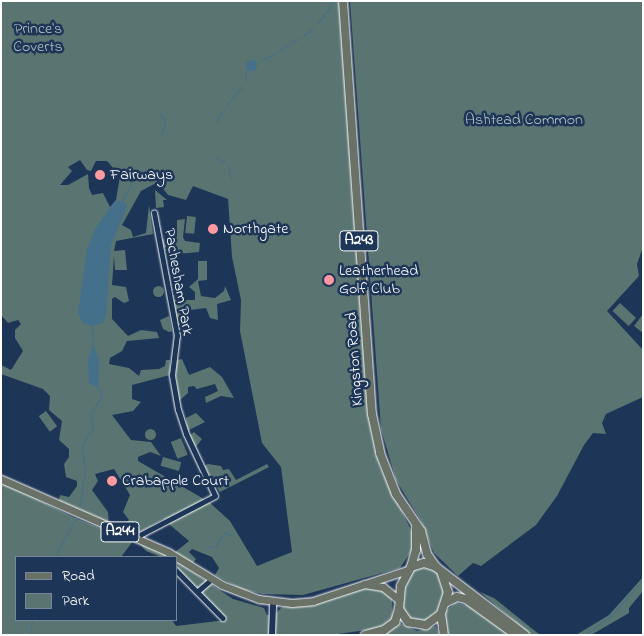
<!DOCTYPE html>
<html>
<head>
<meta charset="utf-8">
<style>
	body { margin:0 }
	#map { position:relative; width:644px; height:636px; overflow:hidden; background:#1d3557; font-family:"Indie Flower",sans-serif }
	div>[style] { position:absolute }
	[style*='--x'] { left:calc(var(--x)*1px); top:calc(var(--y)*1px); width:calc(var(--w)*1px); rotate:calc(var(--a)*1deg) }
	.green>* { inset:0; background:#597471; transform-origin:0 0 }
	.round { border-radius:50% }
	.water>* { inset:0; background:#45708c }
	.stream>* { height:1px; margin:-0.5px; padding:0 0.5px; transform-origin:0.5px; border-radius:0.5px; background:#45708c }
	.roads { filter:drop-shadow(0 0 1px #fff) drop-shadow(0 0 1px #fff) }
	.street>* { height:4.5px; margin:-2.25px; padding:0 2.25px; transform-origin:2.25px; border-radius:2.25px; background:#1d3557 }
	.secondary>* { height:6px; margin:-3px; padding:0 3px; transform-origin:3px; border-radius:3px; background:#1d3557 }
	.primary>* { height:7px; margin:-3.5px; padding:0 3.5px; transform-origin:3.5px; border-radius:3.5px; background:#6a7166 }
	.highway>* { height:8px; margin:-4px; padding:0 4px; transform-origin:4px; border-radius:4px; background:#6a7166 }
	.dots>* { width:14px; height:14px; translate:-50% -50%; box-sizing:border-box; border:2px solid #1d3557; border-radius:50% }
	span { translate:-50% -50%; white-space:nowrap; text-align:center; line-height:1.15; -webkit-text-stroke:5px #1d3557; paint-order:stroke }
	.shield-label span { padding:1px 4px; background:#1d3557; border:1px solid; border-radius:4px; -webkit-text-stroke-width:0 }
	.shield-label { font-size:15px; color:#fff; font-weight:700 }
	.park-label { font-size:16px; color:#b4c0bf }
	.poi-label { font-size:16px; color:#fff }
	.left { translate:0 -50%; text-align:left }
	.street-label { font-size:16px; color:#fff }
	.frame { position:absolute; inset:0; border:2px solid #fff; pointer-events:none }
	.legend { position:absolute; left:15px; top:556px; width:162px; height:65px; box-sizing:border-box; background:#1d3557; border:1px solid #77869a; margin:0; padding:6px 9px; list-style:none; font-size:15px; color:#fff }
	.legend li { display:flex; align-items:center; gap:10px; height:25px }
	.legend b { width:25px; border:1px solid #77869a }
</style>
</head>
<body>
<div id="map">
	<div class="green">
		<div style="clip-path:polygon(evenodd,1px 1px,341px 1px,356px 243px,351px 249px,357px 253px,371px 431px,380px 467px,412px 532px,412px 550px,400px 568px,303px 595px,262px 594px,241px 589px,215px 575px,219px 568px,212px 557px,192px 549px,189px 552px,196px 559px,193px 563px,174px 553px,189px 541px,163px 519px,135px 535px,118px 528px,129px 520px,123px 512px,130px 495px,114px 469px,95px 474px,98px 481px,92px 490px,108px 512px,109px 525px,58px 504px,60px 495px,69px 497px,77px 486px,77px 481px,66px 477px,64px 464px,69px 457px,69px 449px,59px 440px,62px 421px,49px 410px,50px 396px,43px 389px,1px 374px,1px 365px,11px 370px,23px 351px,15px 338px,15px 330px,21px 324px,18px 320px,8px 323px,1px 315px,1px 1px,80px 160px,87px 170px,91px 171px,96px 161px,107px 161px,120px 176px,116px 200px,110px 207px,103px 193px,92px 195px,89px 188px,88px 174px,68px 185px,60px 185px,72px 171px,68px 167px,80px 160px,1px 1px,158px 182px,168px 195px,186px 200px,193px 186px,228px 199px,232px 257px,241px 300px,240px 331px,262px 443px,281px 467px,292px 552px,257px 566px,230px 521px,209px 502px,138px 461px,138px 457px,150px 452px,161px 456px,151px 442px,131px 440px,112px 415px,133px 411px,141px 402px,132px 399px,132px 385px,170px 375px,170px 360px,166px 360px,165px 366px,159px 369px,141px 370px,139px 376px,129px 368px,109px 364px,110px 358px,122px 351px,127px 341px,159px 338px,157px 332px,141px 330px,128px 336px,112px 319px,112px 299px,115px 297px,124px 303px,129px 301px,126px 287px,112px 285px,114px 256px,115px 270px,127px 270px,125px 250px,114px 251px,116px 241px,153px 234px,149px 205px,146px 233px,133px 237px,131px 230px,122px 225px,141px 191px,158px 182px)"></div>
		<div style="clip-path:polygon(350px 1px,643px 1px,643px 247px,637px 264px,639px 276px,607px 311px,643px 350px,643px 397px,606px 414px,602px 423px,606px 434px,593px 433px,584px 445px,557px 496px,536px 525px,481px 566px,473px 563px,458px 576px,434px 553px,421px 521px,396px 480px,381px 429px)"></div>
		<div style="clip-path:polygon(155px 190px,167px 200px,163px 200px,164px 207px,156px 208px)"></div>
		<div style="left:187px;top:216px;width:9px;height:17px;rotate:6deg"></div>
		<div style="clip-path:polygon(185px 219px,183px 237px,185px 241px,200px 243px,199px 252px,177px 254px,163px 249px,160px 240px,177px 237px,177px 220px)"></div>
		<div style="clip-path:polygon(198px 261px,207px 261px,207px 280px,198px 281px,201px 296px,215px 298px,224px 291px,225px 286px,231px 300px,217px 304px,218px 320px,210px 318px,206px 308px,190px 310px,183px 326px,178px 329px,172px 300px,195px 300px,195px 292px,189px 287px,198px 279px)"></div>
		<div class="round" style="left:152.5px;top:285.5px;width:11px;height:11px"></div>
		<div style="left:620px;top:303px;width:22px;height:11px;rotate:43deg"></div>
		<div style="clip-path:polygon(643px 314px,643px 333px,634px 326px)"></div>
		<div style="clip-path:polygon(169px 316px,172px 331px,169px 332px,163px 329px,160px 320px)"></div>
		<div style="clip-path:polygon(182px 359px,189px 375px,210px 367px,222px 377px,234px 398px,221px 396px,206px 403px,205px 397px,218px 391px,215px 384px,197px 389px,194px 386px,188px 387px,188px 393px,179px 401px,175px 368px,177px 360px)"></div>
		<div style="left:46px;top:411px;width:19px;height:9px;rotate:54deg"></div>
		<div style="clip-path:polygon(196px 413px,205px 422px,187px 431px,186px 418px)"></div>
		<div class="round" style="left:144.5px;top:428.5px;width:11px;height:11px"></div>
		<div style="clip-path:polygon(194px 432px,202px 439px,195px 448px,189px 436px)"></div>
		<div style="left:181px;top:438px;width:18px;height:11px;rotate:68deg"></div>
		<div style="left:163px;top:457px;width:19px;height:9px;rotate:16deg"></div>
		<div style="clip-path:polygon(208px 464px,221px 466px,223px 470px,229px 469px,236px 480px,267px 464px,269px 467px,220px 492px,204px 466px)"></div>
		<div style="clip-path:polygon(1px 482px,75px 518px,133px 541px,121px 557px,16px 557px,16px 620px,172px 620px,176px 626px,226px 620px,176px 568px,176px 561px,233px 599px,264px 608px,267px 615px,274px 615px,282px 607px,323px 601px,366px 588px,378px 588px,392px 599px,393px 618px,382px 628px,330px 635px,1px 635px)"></div>
		<div style="clip-path:polygon(138px 542px,170px 557px,161px 557px,146px 551px)"></div>
		<div style="clip-path:polygon(421px 566px,440px 572px,445px 591px,438px 612px,426px 622px,409px 618px,403px 607px,405px 586px,411px 572px)"></div>
		<div style="clip-path:polygon(643px 577px,643px 591px,629px 608px,629px 613px,591px 635px,576px 635px,609px 615px)"></div>
		<div style="clip-path:polygon(480px 592px,494px 598px,540px 635px,531px 635px)"></div>
		<div style="clip-path:polygon(455px 603px,471px 606px,511px 635px,446px 635px,445px 612px)"></div>
		<div style="clip-path:polygon(400px 623px,417px 631px,436px 626px,439px 635px,379px 635px)"></div>
	</div>
	<div class="water">
		<div class="round" style="left:245.5px;top:59.5px;width:11px;height:11px"></div>
		<div style="clip-path:polygon(115px 201px,123px 201px,127px 206px,111px 245px,106px 316px,103px 323px,92px 326px,83px 323px,78px 313px,87px 250px,95px 229px)"></div>
		<div style="clip-path:polygon(93px 345px,99px 361px,98px 388px,89px 383px,88px 360px)"></div>
	</div>
	<div class="stream">
		<div style="--x:318;--y:23;--w:27;--a:-54"></div>
		<div style="--x:304;--y:35;--w:12;--a:-35"></div>
		<div style="--x:291;--y:43;--w:10;--a:-29"></div>
		<div style="--x:279;--y:51;--w:11;--a:-34"></div>
		<div style="--x:261;--y:60;--w:15;--a:-23"></div>
		<div style="--x:245;--y:82;--w:12;--a:-85"></div>
		<div style="--x:226;--y:105;--w:23;--a:-49"></div>
		<div style="--x:160;--y:114;--w:9;--a:58"></div>
		<div style="--x:165;--y:122;--w:13;--a:108"></div>
		<div style="--x:216;--y:122;--w:15;--a:-58"></div>
		<div style="--x:216;--y:158;--w:11;--a:27"></div>
		<div style="--x:228;--y:165;--w:13;--a:77"></div>
		<div style="--x:122;--y:201;--w:27;--a:-62"></div>
		<div style="--x:92;--y:326;--w:19;--a:87"></div>
		<div style="--x:79;--y:510;--w:41;--a:-81.7"></div>
		<div style="--x:85;--y:469;--w:21;--a:-98"></div>
		<div style="--x:82;--y:448;--w:7;--a:-74"></div>
		<div style="--x:84;--y:441;--w:16;--a:-55"></div>
		<div style="--x:93;--y:428;--w:15;--a:-98"></div>
		<div style="--x:91;--y:413;--w:21;--a:-59"></div>
		<div style="--x:102;--y:395;--w:8;--a:-120"></div>
		<div style="--x:209;--y:547;--w:4;--a:0"></div>
		<div style="--x:215;--y:547;--w:17;--a:-57"></div>
		<div style="--x:224;--y:533;--w:7;--a:16"></div>
		<div style="--x:55;--y:557;--w:45;--a:-62.3"></div>
		<div style="--x:30;--y:635;--w:15;--a:-82"></div>
		<div style="--x:584;--y:635;--w:32;--a:-35"></div>
		<div style="--x:610;--y:617;--w:50;--a:-48.3"></div>
	</div>
	<div class="roads">
		<div class="street">
			<div style="--x:134;--y:538;--w:91;--a:-27.4"></div>
			<div style="--x:215;--y:496;--w:68;--a:-115.1"></div>
			<div style="--x:186;--y:434;--w:25;--a:-108"></div>
			<div style="--x:178;--y:410;--w:36;--a:-100"></div>
			<div style="--x:172;--y:375;--w:39;--a:-83"></div>
			<div style="--x:177;--y:336;--w:125;--a:-100.6"></div>
			<div style="--x:176;--y:570;--w:67;--a:45.6"></div>
			<div style="--x:198;--y:591;--w:18;--a:-41"></div>
		</div>
		<div class="secondary">
			<div style="--x:272;--y:635;--w:33;--a:-88"></div>
		</div>
		<div class="primary">
			<div style="--x:1;--y:479;--w:182;--a:23.6"></div>
			<div style="--x:168;--y:552;--w:63;--a:31.4"></div>
			<div style="--x:222;--y:585;--w:40;--a:21"></div>
			<div style="--x:259;--y:599;--w:33;--a:7"></div>
			<div style="--x:292;--y:603;--w:21;--a:-5"></div>
			<div style="--x:313;--y:601;--w:100;--a:-18.1"></div>
			<div style="--x:364;--y:584;--w:19;--a:9"></div>
			<div style="--x:383;--y:587;--w:21;--a:39"></div>
		</div>
		<div class="highway">
			<div style="--x:343;--y:1;--w:414;--a:86"></div>
			<div style="--x:372;--y:414;--w:40;--a:78"></div>
			<div style="--x:380;--y:453;--w:44;--a:68.7"></div>
			<div style="--x:396;--y:494;--w:45;--a:56"></div>
			<div style="--x:421;--y:531;--w:24;--a:75"></div>
			<div style="--x:427;--y:554;--w:16;--a:55"></div>
			<div style="--x:411;--y:567;--w:18;--a:-74"></div>
			<div style="--x:416;--y:550;--w:24;--a:-90"></div>
			<div style="--x:441;--y:571;--w:22;--a:72"></div>
			<div style="--x:448;--y:592;--w:23;--a:108"></div>
			<div style="--x:441;--y:614;--w:19;--a:144"></div>
			<div style="--x:426;--y:625;--w:18;--a:-171"></div>
			<div style="--x:408;--y:622;--w:16;--a:-125"></div>
			<div style="--x:399;--y:609;--w:23;--a:-85"></div>
			<div style="--x:401;--y:586;--w:21;--a:-62"></div>
			<div style="--x:411;--y:567;--w:14;--a:-17"></div>
			<div style="--x:424;--y:563;--w:13;--a:18"></div>
			<div style="--x:436;--y:567;--w:112;--a:37.4"></div>
			<div style="--x:445;--y:603;--w:13;--a:-27"></div>
			<div style="--x:457;--y:597;--w:9;--a:13"></div>
			<div style="--x:466;--y:599;--w:62;--a:35.8"></div>
			<div style="--x:441;--y:614;--w:21;--a:82"></div>
			<div style="--x:365;--y:635;--w:20;--a:-15"></div>
			<div style="--x:384;--y:630;--w:14;--a:-36"></div>
			<div style="--x:395;--y:622;--w:14;--a:-73"></div>
		</div>
	</div>
	<div class="dots">
		<div style="left:100px;top:175px;background:#ff9aa2"></div>
		<div style="left:213px;top:229px;background:#ff9aa2"></div>
		<div style="left:329px;top:280px;background:#ff9aa2"></div>
		<div style="left:112px;top:481px;background:#ff9aa2"></div>
	</div>
	<div class="shield-label">
		<span style="left:359px;top:241px">A243</span>
		<span style="left:120px;top:532px">A244</span>
	</div>
	<div class="park-label">
		<span style="left:38px;top:38px">Prince's<br>Coverts</span>
		<span style="left:524px;top:120px">Ashtead Common</span>
	</div>
	<div class="poi-label">
		<span class="left" style="left:110px;top:175px">Fairways</span>
		<span class="left" style="left:223px;top:229px">Northgate</span>
		<span class="left" style="left:339px;top:280px">Leatherhead<br>Golf Club</span>
		<span class="left" style="left:122px;top:481px">Crabapple Court</span>
	</div>
	<div class="street-label">
		<span style="left:178px;top:282px;rotate:80deg">Pachesham Park</span>
		<span style="left:355px;top:359px;rotate:-94deg">Kingston Road</span>
	</div>
	<div class="frame"></div>
	<ul class="legend">
	<li><b style="height:6px;background:#6a7166"></b>Road</li>
	<li><b style="height:14px;background:#597471"></b>Park</li>
	</ul>
</div>
</body>
</html>
